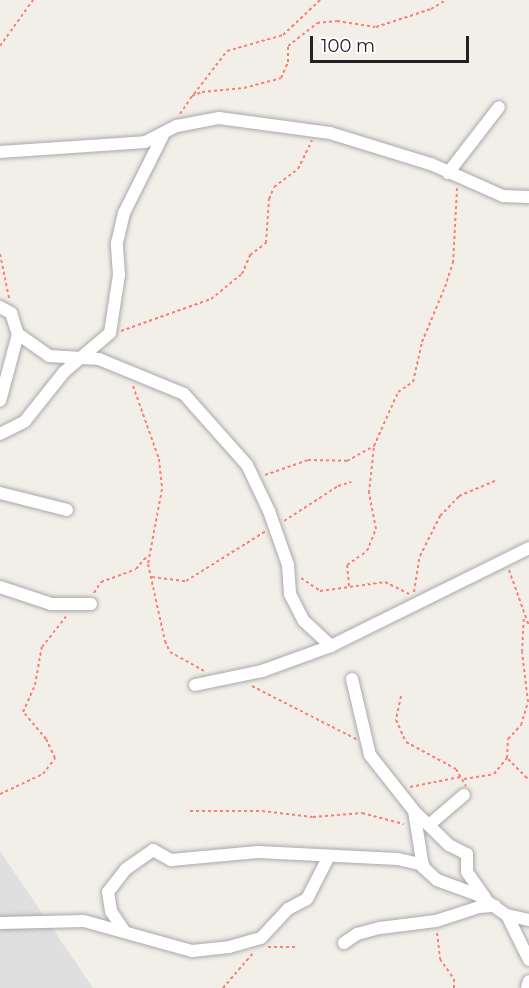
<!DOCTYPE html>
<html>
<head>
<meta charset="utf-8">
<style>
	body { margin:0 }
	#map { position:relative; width:529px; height:988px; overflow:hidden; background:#f2efe9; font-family:Montserrat,sans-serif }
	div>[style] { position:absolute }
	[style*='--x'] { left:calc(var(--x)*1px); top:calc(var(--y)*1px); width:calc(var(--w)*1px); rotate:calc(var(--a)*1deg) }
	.residential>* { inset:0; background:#e0dfdf }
	.path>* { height:2px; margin-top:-1px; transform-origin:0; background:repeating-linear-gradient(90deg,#fa8072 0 3px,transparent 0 6px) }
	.roads { filter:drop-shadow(0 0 2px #a9a9a9) drop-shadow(0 0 2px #a9a9a9) }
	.minor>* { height:12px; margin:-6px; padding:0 6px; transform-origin:6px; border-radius:6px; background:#fff }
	span { translate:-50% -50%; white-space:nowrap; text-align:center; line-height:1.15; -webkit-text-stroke:6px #fff; paint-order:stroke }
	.scale { position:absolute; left:310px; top:36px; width:159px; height:27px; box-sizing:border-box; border:3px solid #222; border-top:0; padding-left:8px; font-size:18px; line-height:21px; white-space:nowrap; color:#222; -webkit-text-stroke:4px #fff; paint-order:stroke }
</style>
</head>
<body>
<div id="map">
	<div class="residential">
		<div style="clip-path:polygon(0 851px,93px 988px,0 988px)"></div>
	</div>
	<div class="path">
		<div style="--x:0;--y:46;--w:57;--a:-54.3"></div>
		<div style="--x:194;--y:94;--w:54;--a:-52.5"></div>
		<div style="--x:227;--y:51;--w:58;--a:-15.9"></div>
		<div style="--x:283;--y:35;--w:51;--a:-43.4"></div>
		<div style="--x:180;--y:114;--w:22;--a:-56"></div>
		<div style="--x:192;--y:96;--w:11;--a:-22"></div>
		<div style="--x:202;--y:92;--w:42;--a:-5.4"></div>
		<div style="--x:244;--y:88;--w:38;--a:-15"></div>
		<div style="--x:281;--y:78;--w:17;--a:-66"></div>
		<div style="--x:288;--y:62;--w:16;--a:-90"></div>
		<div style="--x:288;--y:46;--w:37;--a:-38"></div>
		<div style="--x:317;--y:23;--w:20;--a:-6"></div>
		<div style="--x:337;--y:21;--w:39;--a:9"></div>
		<div style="--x:376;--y:27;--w:58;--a:-18.1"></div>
		<div style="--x:431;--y:9;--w:17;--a:-31"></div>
		<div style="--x:0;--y:254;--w:45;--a:78.4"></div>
		<div style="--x:121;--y:331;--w:96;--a:-19.6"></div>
		<div style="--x:211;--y:299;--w:40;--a:-39"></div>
		<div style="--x:242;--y:274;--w:21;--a:-67"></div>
		<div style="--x:250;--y:255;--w:20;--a:-37"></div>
		<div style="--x:266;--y:243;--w:44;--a:-86.1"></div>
		<div style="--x:269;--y:199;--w:13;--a:-67"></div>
		<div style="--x:274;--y:187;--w:30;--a:-37"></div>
		<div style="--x:298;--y:169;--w:32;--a:-64"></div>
		<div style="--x:133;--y:386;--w:77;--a:70.4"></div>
		<div style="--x:159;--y:459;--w:30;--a:84"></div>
		<div style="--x:162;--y:489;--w:76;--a:100.6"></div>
		<div style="--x:148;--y:564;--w:79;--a:77.6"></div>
		<div style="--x:165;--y:641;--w:12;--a:66"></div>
		<div style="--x:170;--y:652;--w:39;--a:29"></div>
		<div style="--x:265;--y:475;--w:46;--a:-19.2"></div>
		<div style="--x:308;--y:460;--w:39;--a:1"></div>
		<div style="--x:347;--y:461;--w:31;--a:-29"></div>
		<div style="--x:374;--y:446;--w:59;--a:-66"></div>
		<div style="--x:398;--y:392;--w:18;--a:-34"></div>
		<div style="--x:413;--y:382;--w:41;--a:-77.3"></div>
		<div style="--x:422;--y:342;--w:60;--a:-67.3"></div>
		<div style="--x:445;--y:287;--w:25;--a:-72"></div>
		<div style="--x:453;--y:263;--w:75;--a:-86.9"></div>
		<div style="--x:284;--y:521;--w:64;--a:-32.9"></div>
		<div style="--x:338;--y:486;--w:14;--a:-17"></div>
		<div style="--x:509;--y:570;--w:59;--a:70.3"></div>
		<div style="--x:152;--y:577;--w:34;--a:7"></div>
		<div style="--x:186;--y:581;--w:94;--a:-32"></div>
		<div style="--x:301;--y:578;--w:23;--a:34"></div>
		<div style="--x:320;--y:591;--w:66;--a:-7.9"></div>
		<div style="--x:385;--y:582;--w:28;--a:26"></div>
		<div style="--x:349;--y:586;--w:21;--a:-95"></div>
		<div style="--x:347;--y:565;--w:24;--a:-35"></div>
		<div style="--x:367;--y:551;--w:24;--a:-68"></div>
		<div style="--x:376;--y:529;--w:37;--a:-101"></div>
		<div style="--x:369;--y:493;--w:47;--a:-83.9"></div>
		<div style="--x:414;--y:592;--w:36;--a:-81"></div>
		<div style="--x:420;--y:556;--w:45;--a:-63.4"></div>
		<div style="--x:440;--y:516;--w:28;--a:-46"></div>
		<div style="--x:459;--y:496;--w:41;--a:-22.8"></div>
		<div style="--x:94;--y:593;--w:13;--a:-58"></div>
		<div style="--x:101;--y:582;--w:37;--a:-20"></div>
		<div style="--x:136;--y:569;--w:18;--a:-49"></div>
		<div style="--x:252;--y:686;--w:117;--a:27"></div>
		<div style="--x:401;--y:696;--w:25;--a:102"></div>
		<div style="--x:396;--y:720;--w:24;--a:66"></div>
		<div style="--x:406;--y:742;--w:57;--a:28.4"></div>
		<div style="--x:456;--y:769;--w:20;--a:60"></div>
		<div style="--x:508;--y:759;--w:30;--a:45"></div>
		<div style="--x:464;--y:779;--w:30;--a:-9"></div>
		<div style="--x:494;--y:774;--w:21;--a:-51"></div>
		<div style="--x:507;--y:758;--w:19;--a:-87"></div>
		<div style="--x:508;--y:739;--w:19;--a:-47"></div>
		<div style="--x:521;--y:725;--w:24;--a:-73"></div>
		<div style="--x:528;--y:702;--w:50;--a:-96.8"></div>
		<div style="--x:522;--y:652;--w:33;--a:-87"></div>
		<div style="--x:410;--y:787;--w:51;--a:-11.3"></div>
		<div style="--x:0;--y:794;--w:47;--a:-24.9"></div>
		<div style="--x:43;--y:774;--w:20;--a:-53"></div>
		<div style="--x:55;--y:758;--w:21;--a:-115"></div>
		<div style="--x:46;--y:739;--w:35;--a:-130"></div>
		<div style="--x:23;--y:712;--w:30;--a:-66"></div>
		<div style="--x:35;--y:685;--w:39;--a:-80"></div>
		<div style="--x:42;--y:647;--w:42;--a:-51.8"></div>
		<div style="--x:190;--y:811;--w:72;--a:0"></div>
		<div style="--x:262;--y:811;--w:51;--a:6.7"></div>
		<div style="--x:313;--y:817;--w:49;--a:-4.7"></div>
		<div style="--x:362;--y:813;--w:43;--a:14.7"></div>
		<div style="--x:437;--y:933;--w:26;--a:83"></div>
		<div style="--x:440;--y:959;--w:24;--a:55"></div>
		<div style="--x:454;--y:979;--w:9;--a:90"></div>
		<div style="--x:268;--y:947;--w:28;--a:0"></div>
		<div style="--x:223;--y:988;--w:48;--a:-49.3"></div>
	</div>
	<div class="roads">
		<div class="minor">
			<div style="--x:0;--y:152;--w:145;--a:-3.9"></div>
			<div style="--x:145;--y:142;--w:36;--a:-27"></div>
			<div style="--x:177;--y:126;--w:43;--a:-10.8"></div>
			<div style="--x:219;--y:118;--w:112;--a:7.7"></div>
			<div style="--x:330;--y:133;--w:106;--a:17.1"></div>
			<div style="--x:431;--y:164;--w:79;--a:24"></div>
			<div style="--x:503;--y:196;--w:26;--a:2"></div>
			<div style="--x:448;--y:173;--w:83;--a:-52.3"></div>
			<div style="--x:0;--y:307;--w:13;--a:29"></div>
			<div style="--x:11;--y:313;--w:22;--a:72"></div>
			<div style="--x:18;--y:334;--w:69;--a:105"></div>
			<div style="--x:18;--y:334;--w:38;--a:35"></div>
			<div style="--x:49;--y:356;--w:50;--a:3.4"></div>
			<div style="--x:99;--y:359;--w:92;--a:22.4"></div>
			<div style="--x:184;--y:394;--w:95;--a:48.4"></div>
			<div style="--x:247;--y:465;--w:51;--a:64.4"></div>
			<div style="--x:269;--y:511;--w:57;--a:70.6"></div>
			<div style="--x:288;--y:565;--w:29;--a:86"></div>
			<div style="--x:290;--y:594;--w:30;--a:63"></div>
			<div style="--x:304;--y:621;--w:37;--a:43"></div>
			<div style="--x:0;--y:434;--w:28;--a:-27"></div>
			<div style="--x:25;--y:421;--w:63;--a:-51.5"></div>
			<div style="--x:64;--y:372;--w:60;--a:-40.3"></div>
			<div style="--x:110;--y:333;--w:59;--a:-81.2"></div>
			<div style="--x:119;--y:275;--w:32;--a:-94"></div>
			<div style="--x:117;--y:243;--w:31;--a:-77"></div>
			<div style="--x:124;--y:213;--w:87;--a:-63.4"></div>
			<div style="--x:0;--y:493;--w:69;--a:14.2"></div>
			<div style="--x:0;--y:587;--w:54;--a:18.4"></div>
			<div style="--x:51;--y:604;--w:40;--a:0"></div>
			<div style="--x:352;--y:679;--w:78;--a:76.7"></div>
			<div style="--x:370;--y:755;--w:71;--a:51.8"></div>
			<div style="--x:414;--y:811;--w:57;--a:80.9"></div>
			<div style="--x:423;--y:867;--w:19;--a:43"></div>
			<div style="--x:437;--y:880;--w:44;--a:20.1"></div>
			<div style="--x:478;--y:895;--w:35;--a:35"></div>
			<div style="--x:507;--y:915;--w:50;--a:63.9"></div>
			<div style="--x:195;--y:685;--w:68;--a:-11.8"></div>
			<div style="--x:262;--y:671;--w:73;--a:-19.9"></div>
			<div style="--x:331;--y:646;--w:221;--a:-26.3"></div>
			<div style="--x:414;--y:811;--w:49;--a:44.2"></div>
			<div style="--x:449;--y:845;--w:20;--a:27"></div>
			<div style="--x:467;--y:854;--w:18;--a:90"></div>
			<div style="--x:467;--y:872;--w:32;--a:55"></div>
			<div style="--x:429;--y:825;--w:46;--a:-40.6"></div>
			<div style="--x:507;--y:915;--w:23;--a:13"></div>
			<div style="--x:0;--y:923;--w:84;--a:-1.4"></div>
			<div style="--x:84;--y:921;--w:112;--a:15.5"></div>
			<div style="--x:192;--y:951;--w:37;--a:-6"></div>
			<div style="--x:229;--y:947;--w:33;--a:-16"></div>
			<div style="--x:261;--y:938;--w:40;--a:-47"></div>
			<div style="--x:288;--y:909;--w:21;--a:-28"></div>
			<div style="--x:307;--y:899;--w:48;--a:-62.9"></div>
			<div style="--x:125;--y:932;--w:25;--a:-124"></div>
			<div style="--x:111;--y:911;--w:19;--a:-99"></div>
			<div style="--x:108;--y:892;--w:29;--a:-52"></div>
			<div style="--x:126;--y:869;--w:33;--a:-35"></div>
			<div style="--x:153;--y:850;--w:21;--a:29"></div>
			<div style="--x:171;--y:860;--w:87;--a:-5.3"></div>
			<div style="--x:258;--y:852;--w:140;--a:2.9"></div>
			<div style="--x:398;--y:859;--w:26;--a:13"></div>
			<div style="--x:344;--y:943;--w:16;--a:-35"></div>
			<div style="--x:357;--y:934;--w:24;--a:-15"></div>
			<div style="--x:380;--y:928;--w:56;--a:-7.1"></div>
			<div style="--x:436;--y:921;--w:45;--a:-18"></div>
			<div style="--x:479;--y:907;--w:16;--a:-4"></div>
			<div style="--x:527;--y:988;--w:7;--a:-74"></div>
		</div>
	</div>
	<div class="scale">100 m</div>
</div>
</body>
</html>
